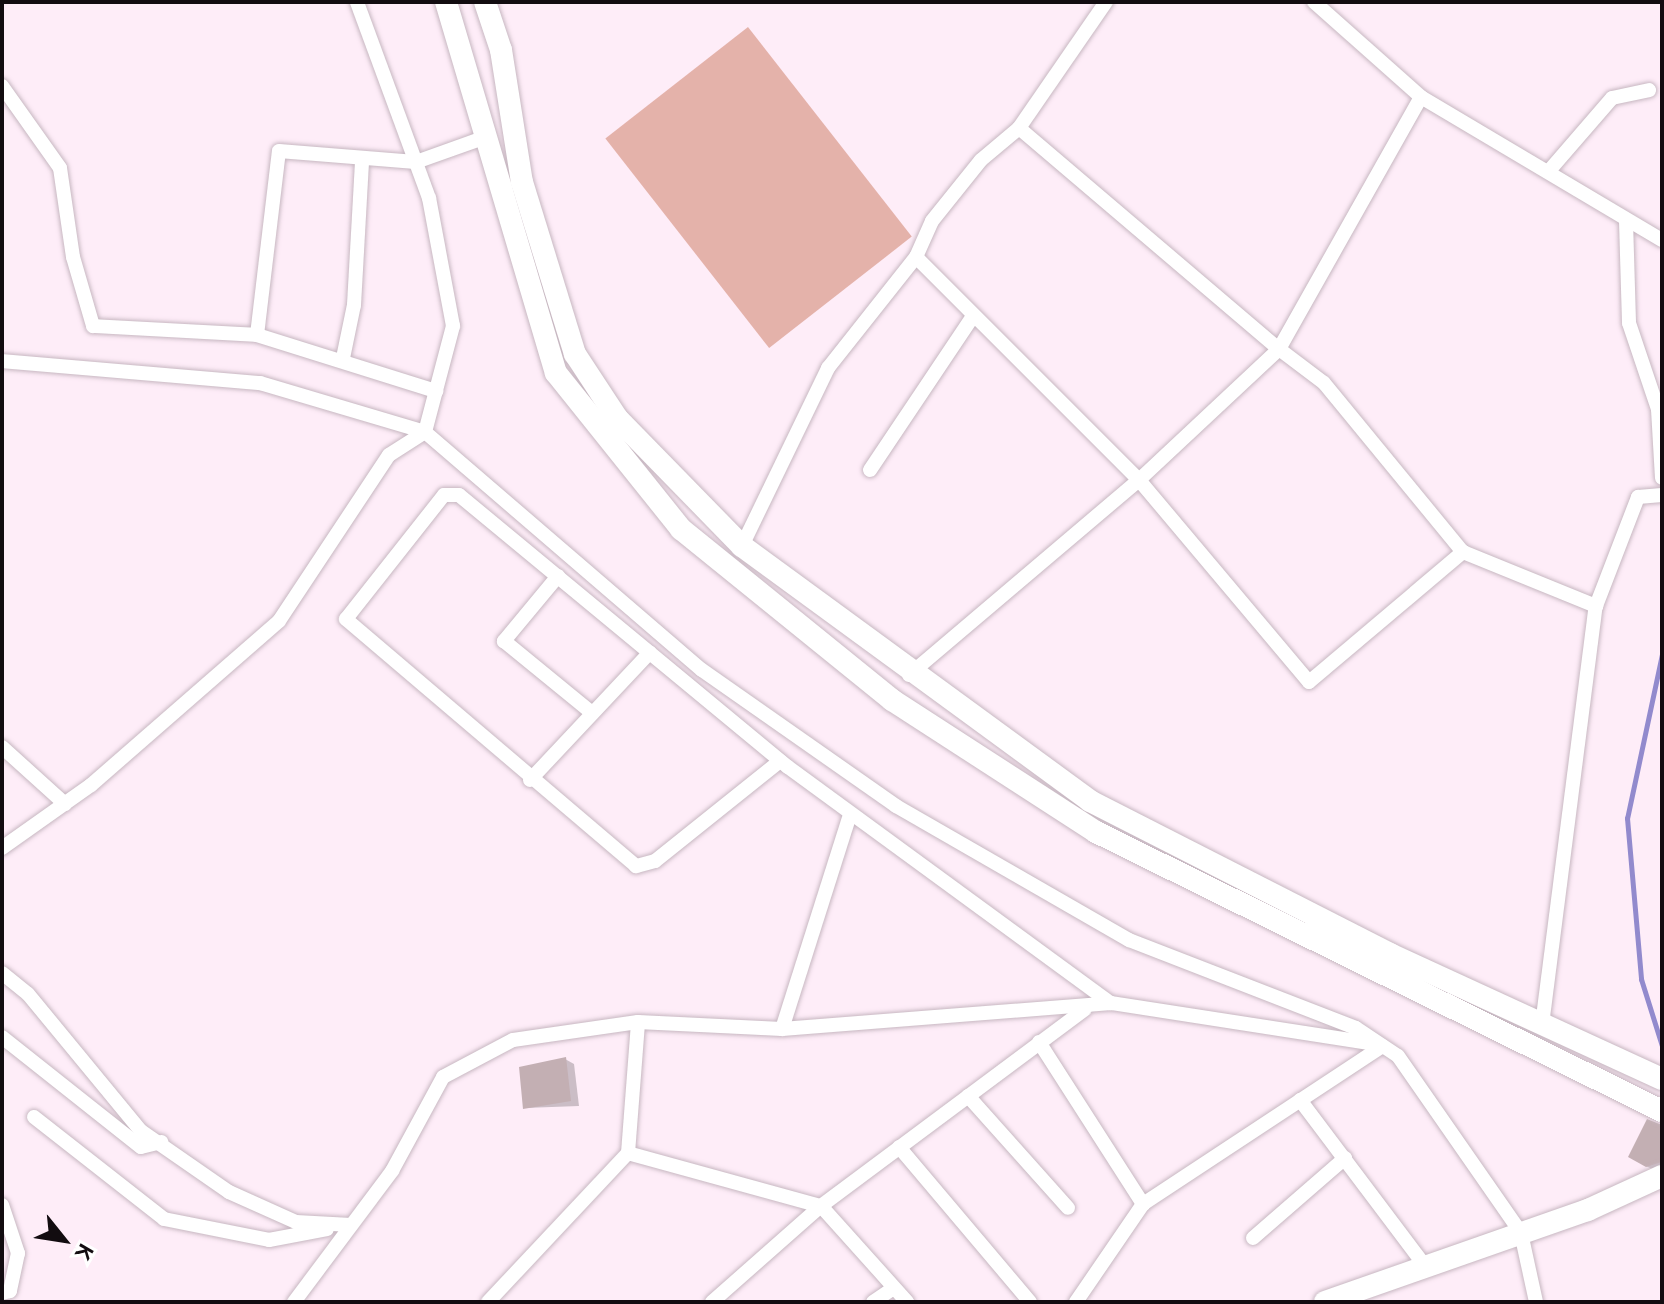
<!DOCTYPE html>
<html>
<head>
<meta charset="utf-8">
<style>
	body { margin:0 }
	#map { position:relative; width:1664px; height:1304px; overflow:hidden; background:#feedf8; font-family:Ubuntu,sans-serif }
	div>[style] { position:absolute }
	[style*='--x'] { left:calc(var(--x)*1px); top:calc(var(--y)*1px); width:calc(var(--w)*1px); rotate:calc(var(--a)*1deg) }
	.green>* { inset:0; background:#e4b2aa; transform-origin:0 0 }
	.shadow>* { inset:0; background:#0003 }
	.stream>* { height:5px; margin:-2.5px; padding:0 2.5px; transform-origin:2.5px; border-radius:2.5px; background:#928acd }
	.building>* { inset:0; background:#c3afb3 }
	.roads { filter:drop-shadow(0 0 2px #c7b7c1) drop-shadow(0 0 2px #c7b7c1) }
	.street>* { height:14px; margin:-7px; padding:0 7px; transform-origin:7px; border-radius:7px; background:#fff }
	.secondary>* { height:22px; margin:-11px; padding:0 11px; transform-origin:11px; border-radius:11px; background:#fff }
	span { translate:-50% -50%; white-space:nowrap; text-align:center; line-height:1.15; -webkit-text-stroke:7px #fff; paint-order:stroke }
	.frame { position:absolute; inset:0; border:4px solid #120c10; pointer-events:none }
	.north { position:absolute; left:24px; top:1200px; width:80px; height:80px; -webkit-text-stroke:6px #fff; paint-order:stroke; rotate:120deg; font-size:22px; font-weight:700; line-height:32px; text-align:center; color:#120c10 }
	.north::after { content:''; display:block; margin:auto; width:28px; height:36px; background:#120c10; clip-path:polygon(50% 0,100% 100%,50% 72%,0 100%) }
</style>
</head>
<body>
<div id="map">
	<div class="green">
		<div style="left:748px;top:27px;width:266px;height:181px;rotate:52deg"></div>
	</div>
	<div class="shadow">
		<div style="clip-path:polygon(565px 1059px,574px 1064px,579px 1106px,525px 1108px)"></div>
		<div style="clip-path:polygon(1662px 1126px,1662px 1169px,1656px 1171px,1642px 1164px)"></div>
	</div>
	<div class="stream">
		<div style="--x:1662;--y:654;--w:168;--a:102"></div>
		<div style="--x:1627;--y:818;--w:162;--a:85"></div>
		<div style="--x:1641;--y:979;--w:70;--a:72.6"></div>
	</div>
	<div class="building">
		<div style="clip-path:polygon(566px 1057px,571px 1101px,523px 1109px,519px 1067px)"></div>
		<div style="clip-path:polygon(1647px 1119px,1662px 1125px,1662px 1162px,1646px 1167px,1628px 1157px)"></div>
	</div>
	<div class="roads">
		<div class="street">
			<div style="--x:1314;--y:2;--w:143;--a:41.6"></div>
			<div style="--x:1421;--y:97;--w:280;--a:30.7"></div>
			<div style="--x:2;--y:86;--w:100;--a:54.7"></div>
			<div style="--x:60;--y:168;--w:90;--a:81.7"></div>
			<div style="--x:73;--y:257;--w:72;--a:73.8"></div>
			<div style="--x:93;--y:326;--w:164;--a:3.1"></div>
			<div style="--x:257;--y:335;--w:188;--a:17.4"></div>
			<div style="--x:1019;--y:128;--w:341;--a:40.4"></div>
			<div style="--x:1279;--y:349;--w:289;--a:-60.6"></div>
			<div style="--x:1548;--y:172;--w:98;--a:-49.1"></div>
			<div style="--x:1612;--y:98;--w:38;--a:-12"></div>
			<div style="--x:1626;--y:221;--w:102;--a:88.3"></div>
			<div style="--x:1629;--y:323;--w:91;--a:71.4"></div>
			<div style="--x:1658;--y:409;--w:69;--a:86.7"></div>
			<div style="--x:916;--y:257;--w:315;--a:45"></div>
			<div style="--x:1139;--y:480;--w:264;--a:49.9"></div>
			<div style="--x:1309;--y:682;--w:202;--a:-40.2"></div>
			<div style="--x:1463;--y:552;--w:144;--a:22.1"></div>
			<div style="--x:1596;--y:606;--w:117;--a:-68.9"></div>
			<div style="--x:1638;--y:497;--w:24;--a:-5"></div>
			<div style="--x:257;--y:335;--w:185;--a:-83.2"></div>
			<div style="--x:279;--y:151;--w:137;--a:4.6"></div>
			<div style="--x:416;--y:162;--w:71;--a:-19.7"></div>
			<div style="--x:343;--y:358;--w:54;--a:-78.3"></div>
			<div style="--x:354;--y:305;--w:144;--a:-86.8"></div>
			<div style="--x:2;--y:361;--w:259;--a:4.9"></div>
			<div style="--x:260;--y:383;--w:172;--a:16.5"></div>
			<div style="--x:425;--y:432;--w:110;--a:-75.2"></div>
			<div style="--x:453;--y:326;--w:130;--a:-100.6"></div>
			<div style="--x:429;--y:198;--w:209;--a:-110.2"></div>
			<div style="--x:870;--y:470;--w:182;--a:-56.2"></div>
			<div style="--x:742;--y:546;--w:198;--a:-64.2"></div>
			<div style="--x:828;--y:368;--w:142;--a:-51.6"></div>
			<div style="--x:916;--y:257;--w:39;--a:-66"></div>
			<div style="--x:932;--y:221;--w:78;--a:-51.2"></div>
			<div style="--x:981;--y:160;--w:50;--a:-40.1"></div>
			<div style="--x:1019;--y:128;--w:153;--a:-55.4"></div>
			<div style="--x:558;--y:576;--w:85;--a:129.7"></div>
			<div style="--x:504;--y:641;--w:114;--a:39.3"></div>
			<div style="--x:909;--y:675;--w:302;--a:-40.3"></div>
			<div style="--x:1139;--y:480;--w:192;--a:-43.1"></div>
			<div style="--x:1279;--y:349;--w:56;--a:37.1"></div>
			<div style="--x:1324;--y:383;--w:219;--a:50.6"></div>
			<div style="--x:2;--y:747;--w:85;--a:42.1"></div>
			<div style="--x:780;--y:761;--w:160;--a:141.3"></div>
			<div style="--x:655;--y:861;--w:20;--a:165"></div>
			<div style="--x:636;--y:866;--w:381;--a:-139.6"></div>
			<div style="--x:346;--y:619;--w:158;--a:-51.7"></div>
			<div style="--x:444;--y:495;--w:15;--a:0"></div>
			<div style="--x:459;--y:495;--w:427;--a:39.6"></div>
			<div style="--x:788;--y:767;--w:400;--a:36.2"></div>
			<div style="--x:1111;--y:1003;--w:269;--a:8.8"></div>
			<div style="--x:530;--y:780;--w:175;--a:-46.8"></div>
			<div style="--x:2;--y:848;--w:109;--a:-35.3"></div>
			<div style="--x:91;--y:785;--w:249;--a:-41.1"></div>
			<div style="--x:279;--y:621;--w:199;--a:-56.5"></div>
			<div style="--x:389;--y:455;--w:43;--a:-32.6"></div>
			<div style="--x:425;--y:432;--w:365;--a:40.7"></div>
			<div style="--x:702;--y:670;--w:237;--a:35"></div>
			<div style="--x:896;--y:806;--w:269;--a:29.9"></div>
			<div style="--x:1129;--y:940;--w:243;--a:21.2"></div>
			<div style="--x:1356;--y:1028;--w:50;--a:33.7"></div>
			<div style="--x:1398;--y:1056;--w:216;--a:55.2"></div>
			<div style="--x:1521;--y:1233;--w:71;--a:77.7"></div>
			<div style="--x:2;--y:973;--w:33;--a:39"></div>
			<div style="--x:28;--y:994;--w:178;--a:50.5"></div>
			<div style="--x:141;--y:1131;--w:107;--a:34.7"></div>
			<div style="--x:229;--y:1192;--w:73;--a:24.1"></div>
			<div style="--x:296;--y:1222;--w:55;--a:3.1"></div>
			<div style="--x:1542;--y:1025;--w:422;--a:-82.7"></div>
			<div style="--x:782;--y:1029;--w:225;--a:-72.4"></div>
			<div style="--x:2;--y:1037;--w:177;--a:38.4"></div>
			<div style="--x:141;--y:1147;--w:21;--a:-14"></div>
			<div style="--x:1039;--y:1042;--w:193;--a:57.3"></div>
			<div style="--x:1143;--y:1204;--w:119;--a:124.4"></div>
			<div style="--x:968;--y:1096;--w:150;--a:48.2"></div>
			<div style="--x:1300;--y:1100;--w:209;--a:53"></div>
			<div style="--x:34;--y:1117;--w:165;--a:38.1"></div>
			<div style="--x:164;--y:1219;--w:107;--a:11.3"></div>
			<div style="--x:269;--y:1240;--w:59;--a:-10.7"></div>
			<div style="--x:899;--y:1147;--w:203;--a:49.8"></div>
			<div style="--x:628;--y:1153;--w:131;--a:-85.6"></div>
			<div style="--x:1143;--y:1204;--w:287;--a:-33.4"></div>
			<div style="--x:2;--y:1205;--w:51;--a:71.6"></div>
			<div style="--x:18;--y:1253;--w:39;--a:102"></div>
			<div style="--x:10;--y:1291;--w:8;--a:166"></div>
			<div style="--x:1253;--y:1238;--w:122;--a:-41"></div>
			<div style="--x:294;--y:1302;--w:164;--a:-53.2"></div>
			<div style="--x:392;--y:1171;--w:107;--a:-61.5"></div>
			<div style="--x:443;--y:1077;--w:79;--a:-27.9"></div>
			<div style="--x:513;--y:1040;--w:126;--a:-8.2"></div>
			<div style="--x:638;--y:1022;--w:144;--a:2.8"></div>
			<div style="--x:782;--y:1029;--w:330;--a:-4.5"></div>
			<div style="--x:488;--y:1302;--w:204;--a:-46.8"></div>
			<div style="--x:628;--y:1153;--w:200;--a:15.4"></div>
			<div style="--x:821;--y:1206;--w:129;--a:48.1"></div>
			<div style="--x:712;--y:1302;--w:145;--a:-41.4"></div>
			<div style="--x:821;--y:1206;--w:329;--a:-36.7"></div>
			<div style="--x:873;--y:1302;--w:25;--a:-34"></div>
		</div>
		<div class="secondary">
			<div style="--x:446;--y:2;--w:387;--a:73.5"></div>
			<div style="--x:556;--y:373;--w:200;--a:51.3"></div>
			<div style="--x:681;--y:529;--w:272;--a:39"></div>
			<div style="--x:892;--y:700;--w:243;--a:32.9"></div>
			<div style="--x:1096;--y:832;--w:631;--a:26.24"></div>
			<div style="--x:485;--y:2;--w:51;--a:71.6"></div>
			<div style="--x:501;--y:50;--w:134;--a:81"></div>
			<div style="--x:522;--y:182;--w:180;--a:72.9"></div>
			<div style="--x:575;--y:354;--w:77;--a:56.7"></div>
			<div style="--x:617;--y:418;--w:179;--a:45.7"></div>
			<div style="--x:742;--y:546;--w:431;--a:36.2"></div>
			<div style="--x:1090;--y:801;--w:337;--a:27"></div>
			<div style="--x:1390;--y:954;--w:299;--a:24.7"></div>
			<div style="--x:1325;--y:1302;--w:279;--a:-19.3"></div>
			<div style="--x:1588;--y:1210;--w:81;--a:-24.7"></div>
		</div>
	</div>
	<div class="frame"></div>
	<div class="north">K</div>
</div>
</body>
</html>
